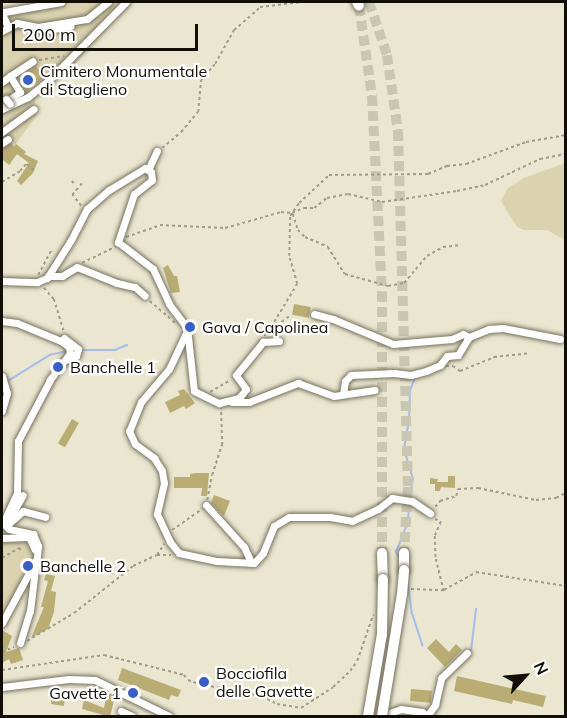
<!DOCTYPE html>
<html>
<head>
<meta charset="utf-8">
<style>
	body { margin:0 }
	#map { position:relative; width:567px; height:718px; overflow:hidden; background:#eae6d0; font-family:Mulish,sans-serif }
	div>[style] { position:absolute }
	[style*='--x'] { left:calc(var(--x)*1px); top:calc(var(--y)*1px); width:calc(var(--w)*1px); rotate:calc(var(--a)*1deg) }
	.green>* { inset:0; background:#dbd3af }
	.stream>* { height:1.5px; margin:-0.75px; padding:0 0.75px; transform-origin:0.75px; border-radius:0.75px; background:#a5bcef }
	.building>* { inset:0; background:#b9ad74; transform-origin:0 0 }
	.highway-tunnel>* { height:10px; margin-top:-5px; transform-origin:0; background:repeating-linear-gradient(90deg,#c9c6b2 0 10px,transparent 0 15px) }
	.path>* { height:1.5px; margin-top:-0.75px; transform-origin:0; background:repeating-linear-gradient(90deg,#9f9c8b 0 3px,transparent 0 6px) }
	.roads { filter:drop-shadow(0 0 2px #76725f) drop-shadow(0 0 2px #76725f) }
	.minor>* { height:7px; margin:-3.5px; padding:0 3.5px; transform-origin:3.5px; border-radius:3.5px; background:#fff }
	.highway>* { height:10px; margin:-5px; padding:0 5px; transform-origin:5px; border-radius:5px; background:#fff }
	.bridges { filter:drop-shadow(0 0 2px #76725f) drop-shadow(0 0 2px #76725f) }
	.minor-bridge>* { height:7px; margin:-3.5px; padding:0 3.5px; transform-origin:3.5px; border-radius:3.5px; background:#fff }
	.highway-bridge>* { height:10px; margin:-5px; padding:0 5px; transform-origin:5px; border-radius:5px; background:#fff }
	.dots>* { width:16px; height:16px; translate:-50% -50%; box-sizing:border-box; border:3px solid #fff; border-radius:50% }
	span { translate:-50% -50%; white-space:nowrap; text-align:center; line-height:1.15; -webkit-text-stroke:4.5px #fff; paint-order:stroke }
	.poi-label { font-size:16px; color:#100e07 }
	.left { translate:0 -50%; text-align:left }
	.right { translate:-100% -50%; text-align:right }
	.frame { position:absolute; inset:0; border:3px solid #100e07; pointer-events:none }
	.north { position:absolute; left:495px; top:646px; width:60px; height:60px; -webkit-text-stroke:4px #fff; paint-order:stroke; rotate:64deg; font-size:16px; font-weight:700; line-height:24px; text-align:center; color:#100e07 }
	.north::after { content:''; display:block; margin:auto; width:21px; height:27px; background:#100e07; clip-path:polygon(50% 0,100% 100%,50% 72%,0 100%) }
	.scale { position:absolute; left:12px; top:24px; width:186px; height:27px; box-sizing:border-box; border:3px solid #100e07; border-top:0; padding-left:8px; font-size:18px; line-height:21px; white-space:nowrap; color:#100e07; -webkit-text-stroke:4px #fff; paint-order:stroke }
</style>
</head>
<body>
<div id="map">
	<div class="green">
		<div style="clip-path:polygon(54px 2px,131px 2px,75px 63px,34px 96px,37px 115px,2px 163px,2px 10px)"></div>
		<div style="clip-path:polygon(565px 163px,565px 240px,547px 230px,524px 230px,517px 227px,501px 201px,507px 189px,524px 178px)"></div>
		<div style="clip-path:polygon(27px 539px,34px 556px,2px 620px,2px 540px)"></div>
	</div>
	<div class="stream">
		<div style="--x:81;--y:350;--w:34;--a:0"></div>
		<div style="--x:115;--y:350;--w:13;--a:-23"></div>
		<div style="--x:8;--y:381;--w:49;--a:-31.8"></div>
		<div style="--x:50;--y:355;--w:17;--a:-13"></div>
		<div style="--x:409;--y:498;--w:19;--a:-78"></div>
		<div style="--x:413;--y:479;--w:31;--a:-107"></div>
		<div style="--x:404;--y:449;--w:28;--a:-80"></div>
		<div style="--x:409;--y:421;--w:30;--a:-88"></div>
		<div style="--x:410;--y:391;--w:14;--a:-69"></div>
		<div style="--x:399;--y:558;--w:7;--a:-117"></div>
		<div style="--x:396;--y:552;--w:32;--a:-68"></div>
		<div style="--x:408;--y:522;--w:19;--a:-87"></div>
		<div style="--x:408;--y:582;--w:30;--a:82"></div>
		<div style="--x:412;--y:612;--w:35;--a:72"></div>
		<div style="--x:471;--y:651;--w:42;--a:-83.2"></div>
	</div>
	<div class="building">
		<div style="clip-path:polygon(36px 66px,44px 77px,26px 92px,18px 78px)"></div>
		<div style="clip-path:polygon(11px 143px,14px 147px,16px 144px,26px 152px,24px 154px,38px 161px,33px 173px,21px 185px,17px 181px,29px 163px,17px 154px,9px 165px,2px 159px,2px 149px)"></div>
		<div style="clip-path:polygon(168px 265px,174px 276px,177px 276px,180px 292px,171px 293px,163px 268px)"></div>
		<div style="left:294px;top:304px;width:17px;height:11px;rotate:10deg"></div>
		<div style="clip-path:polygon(184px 389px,195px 403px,186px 409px,184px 406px,170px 413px,165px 402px,180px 395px,178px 391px)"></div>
		<div style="left:72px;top:419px;width:8px;height:28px;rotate:30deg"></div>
		<div style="clip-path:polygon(196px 473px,209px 473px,207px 496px,201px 496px,202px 488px,174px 488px,174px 477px,190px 477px,190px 474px)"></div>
		<div style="clip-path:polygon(448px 476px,455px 476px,455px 488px,441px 487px,440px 491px,435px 491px,435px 484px,430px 484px,430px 478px,438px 479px,437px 482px,448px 482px)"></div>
		<div style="clip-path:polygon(214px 495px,230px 501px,224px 516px,211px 503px)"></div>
		<div style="clip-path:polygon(46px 574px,55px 576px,51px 591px,56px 592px,54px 612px,48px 629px,31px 638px,44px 607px,41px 607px,48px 581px,44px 580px)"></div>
		<div style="clip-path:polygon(2px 630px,12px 636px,6px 652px,19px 648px,23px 660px,11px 664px,9px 659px,2px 663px)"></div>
		<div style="clip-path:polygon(436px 639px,449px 652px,456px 644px,462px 650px,445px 667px,427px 648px)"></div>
		<div style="clip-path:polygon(122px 668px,181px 690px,178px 697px,171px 695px,169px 700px,118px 680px)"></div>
		<div style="clip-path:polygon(457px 676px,546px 696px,543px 707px,513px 700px,512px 704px,454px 691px)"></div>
		<div style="left:411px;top:689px;width:21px;height:12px;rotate:5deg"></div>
		<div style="clip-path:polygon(52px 690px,62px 691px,65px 696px,64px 706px,51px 704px)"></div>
		<div style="clip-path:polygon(107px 692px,115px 696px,110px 717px,82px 709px,84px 700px,104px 708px)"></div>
	</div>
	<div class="highway-tunnel">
		<div style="--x:369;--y:2;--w:56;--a:71.2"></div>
		<div style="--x:387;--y:55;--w:77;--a:81.8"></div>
		<div style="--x:398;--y:131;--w:356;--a:88.4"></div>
		<div style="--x:408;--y:487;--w:66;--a:93.5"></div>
		<div style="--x:359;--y:6;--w:91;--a:81.8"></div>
		<div style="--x:372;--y:96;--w:196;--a:87.1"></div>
		<div style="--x:382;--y:292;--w:261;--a:90"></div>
	</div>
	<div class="path">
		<div style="--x:311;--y:2;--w:10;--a:0"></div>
		<div style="--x:39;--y:60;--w:25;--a:-9"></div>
		<div style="--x:162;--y:148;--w:25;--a:-40"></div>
		<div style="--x:181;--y:132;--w:26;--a:-50"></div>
		<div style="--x:198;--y:112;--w:32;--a:-85"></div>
		<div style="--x:201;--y:80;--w:21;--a:-49"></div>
		<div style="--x:215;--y:64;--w:39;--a:-61"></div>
		<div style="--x:234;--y:30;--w:35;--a:-41"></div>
		<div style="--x:260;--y:7;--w:42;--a:-6.8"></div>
		<div style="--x:27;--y:164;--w:11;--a:41"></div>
		<div style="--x:72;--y:181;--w:6;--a:51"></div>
		<div style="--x:2;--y:182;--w:21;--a:-31"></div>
		<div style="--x:20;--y:171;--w:11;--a:-49"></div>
		<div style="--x:81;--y:206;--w:14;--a:-129"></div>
		<div style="--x:72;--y:195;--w:16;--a:-50"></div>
		<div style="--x:293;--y:214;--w:17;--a:73"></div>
		<div style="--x:298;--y:230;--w:10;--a:45"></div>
		<div style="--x:305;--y:237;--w:25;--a:23"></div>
		<div style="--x:328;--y:247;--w:32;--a:58"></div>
		<div style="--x:345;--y:274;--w:45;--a:15.6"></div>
		<div style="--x:388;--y:286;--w:16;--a:-11"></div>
		<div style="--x:404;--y:283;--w:35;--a:-50"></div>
		<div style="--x:427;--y:256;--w:18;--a:-29"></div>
		<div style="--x:443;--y:247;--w:18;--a:-6"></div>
		<div style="--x:126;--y:237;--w:36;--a:-19"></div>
		<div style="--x:160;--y:225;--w:65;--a:2.6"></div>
		<div style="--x:225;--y:228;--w:58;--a:-15.9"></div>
		<div style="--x:281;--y:212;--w:11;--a:5"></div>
		<div style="--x:292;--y:213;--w:13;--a:-23"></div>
		<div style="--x:304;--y:208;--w:10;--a:0"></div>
		<div style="--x:314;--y:208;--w:16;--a:-38"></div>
		<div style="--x:327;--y:198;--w:21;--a:-11"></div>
		<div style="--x:348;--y:194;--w:35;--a:13"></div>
		<div style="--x:382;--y:202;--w:76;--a:-8.3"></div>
		<div style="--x:457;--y:191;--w:29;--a:-12"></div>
		<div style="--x:485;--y:185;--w:61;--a:-25.3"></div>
		<div style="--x:540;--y:159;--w:26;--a:-11"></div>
		<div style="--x:82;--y:263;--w:37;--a:-26"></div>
		<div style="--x:38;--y:275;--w:30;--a:-62"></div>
		<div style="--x:44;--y:288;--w:15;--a:48"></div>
		<div style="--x:54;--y:299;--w:34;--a:73"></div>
		<div style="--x:150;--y:301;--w:33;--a:41"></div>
		<div style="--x:289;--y:317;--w:14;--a:144"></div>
		<div style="--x:278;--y:325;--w:5;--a:-143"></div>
		<div style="--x:274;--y:322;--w:44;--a:-58.8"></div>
		<div style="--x:297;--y:284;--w:29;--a:-106"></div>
		<div style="--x:289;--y:256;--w:40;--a:-88.6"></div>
		<div style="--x:290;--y:216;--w:16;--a:-55"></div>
		<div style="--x:299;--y:203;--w:41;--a:-43"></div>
		<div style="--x:329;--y:175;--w:99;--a:-0.6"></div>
		<div style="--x:428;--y:174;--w:21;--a:-23"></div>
		<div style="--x:447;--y:166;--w:19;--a:-6"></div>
		<div style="--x:466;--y:164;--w:64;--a:-20.1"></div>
		<div style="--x:526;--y:142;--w:41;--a:-9.9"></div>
		<div style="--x:264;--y:336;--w:16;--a:-55"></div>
		<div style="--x:446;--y:366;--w:7;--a:0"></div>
		<div style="--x:453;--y:366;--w:9;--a:36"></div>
		<div style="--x:460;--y:371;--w:37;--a:-22"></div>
		<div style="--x:494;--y:357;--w:36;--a:-6"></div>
		<div style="--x:210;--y:392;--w:24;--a:-30"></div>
		<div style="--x:207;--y:500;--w:25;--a:-79"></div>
		<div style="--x:212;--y:475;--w:32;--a:-72"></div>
		<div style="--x:222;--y:445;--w:37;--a:-92"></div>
		<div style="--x:435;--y:507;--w:8;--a:-50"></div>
		<div style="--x:440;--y:501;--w:17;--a:-17"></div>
		<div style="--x:456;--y:496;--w:7;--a:-74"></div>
		<div style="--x:458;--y:489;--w:20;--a:-3"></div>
		<div style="--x:478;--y:488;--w:59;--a:11.7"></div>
		<div style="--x:536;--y:500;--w:20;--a:-6"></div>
		<div style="--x:556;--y:498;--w:11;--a:-27"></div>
		<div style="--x:435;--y:519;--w:7;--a:27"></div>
		<div style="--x:441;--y:522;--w:15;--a:113"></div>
		<div style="--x:435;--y:536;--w:23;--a:88"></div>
		<div style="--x:436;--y:559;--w:32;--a:76"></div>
		<div style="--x:172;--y:530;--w:37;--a:-35"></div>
		<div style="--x:157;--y:555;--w:14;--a:0"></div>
		<div style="--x:2;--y:558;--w:20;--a:-30"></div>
		<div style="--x:19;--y:548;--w:5;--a:37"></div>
		<div style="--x:411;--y:589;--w:33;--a:2"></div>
		<div style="--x:444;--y:590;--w:37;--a:-29"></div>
		<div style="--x:476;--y:572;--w:91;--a:8.8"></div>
		<div style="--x:27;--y:641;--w:55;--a:-30.8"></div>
		<div style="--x:74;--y:613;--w:75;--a:-38.5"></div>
		<div style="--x:133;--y:566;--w:26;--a:-25"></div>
		<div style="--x:157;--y:555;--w:13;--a:-58"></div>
		<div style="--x:2;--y:652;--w:13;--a:-23"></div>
		<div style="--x:2;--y:670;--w:103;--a:-8.4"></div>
		<div style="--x:104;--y:655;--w:82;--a:14"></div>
		<div style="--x:184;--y:675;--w:6;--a:51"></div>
		<div style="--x:188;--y:680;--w:12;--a:20"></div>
		<div style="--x:199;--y:684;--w:64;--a:10.8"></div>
		<div style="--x:262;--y:696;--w:17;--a:28"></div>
		<div style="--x:277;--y:704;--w:24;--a:9"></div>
		<div style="--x:301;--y:708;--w:38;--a:-33"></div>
		<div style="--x:333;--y:687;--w:23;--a:-43"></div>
		<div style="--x:350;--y:671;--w:12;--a:-55"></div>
		<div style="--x:357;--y:661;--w:49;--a:-70.8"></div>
	</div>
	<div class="roads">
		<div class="minor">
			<div style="--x:8;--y:27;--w:12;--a:-114"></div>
			<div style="--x:3;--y:16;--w:4;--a:-76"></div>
			<div style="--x:4;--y:12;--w:58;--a:-10"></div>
			<div style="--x:2;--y:31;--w:17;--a:-28"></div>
			<div style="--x:17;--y:23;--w:21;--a:11"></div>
			<div style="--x:38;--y:27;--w:50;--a:-9.3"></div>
			<div style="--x:87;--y:19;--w:27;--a:-39"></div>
			<div style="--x:42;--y:31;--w:29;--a:-10"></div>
			<div style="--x:10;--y:76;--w:27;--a:-33"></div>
			<div style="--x:2;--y:82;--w:10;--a:-37"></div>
			<div style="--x:10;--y:76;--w:19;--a:58"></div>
			<div style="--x:20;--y:92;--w:19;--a:145"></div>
			<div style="--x:2;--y:109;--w:29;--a:-25"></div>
			<div style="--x:28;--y:97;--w:26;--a:-39"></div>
			<div style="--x:48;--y:81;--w:111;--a:-45.4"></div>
			<div style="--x:2;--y:132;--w:39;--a:-36"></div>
			<div style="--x:2;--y:143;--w:7;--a:-34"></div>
			<div style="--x:148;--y:170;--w:21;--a:-65"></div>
			<div style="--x:48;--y:276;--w:14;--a:0"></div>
			<div style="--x:62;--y:276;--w:17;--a:-31"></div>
			<div style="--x:77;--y:267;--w:43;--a:21.8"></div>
			<div style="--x:117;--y:283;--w:18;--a:13"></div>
			<div style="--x:135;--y:287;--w:13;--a:42"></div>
			<div style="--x:2;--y:281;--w:35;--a:2"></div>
			<div style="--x:37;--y:282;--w:11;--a:-22"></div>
			<div style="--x:47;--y:278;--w:45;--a:-57.7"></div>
			<div style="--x:71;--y:240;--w:35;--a:-63"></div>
			<div style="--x:87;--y:209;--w:29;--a:-41"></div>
			<div style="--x:109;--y:190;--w:42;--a:-31.4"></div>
			<div style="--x:145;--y:168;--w:7;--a:34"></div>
			<div style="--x:151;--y:172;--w:8;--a:83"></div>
			<div style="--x:152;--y:180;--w:23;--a:142"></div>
			<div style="--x:134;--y:194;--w:51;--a:108.4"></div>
			<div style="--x:118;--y:242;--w:44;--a:37.6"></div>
			<div style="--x:153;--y:269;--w:38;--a:65"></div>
			<div style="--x:169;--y:304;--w:30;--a:53"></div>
			<div style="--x:187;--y:328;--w:63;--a:83.7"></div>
			<div style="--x:194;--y:391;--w:28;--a:26"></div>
			<div style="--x:219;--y:403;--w:21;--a:-14"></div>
			<div style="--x:239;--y:398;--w:11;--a:-52"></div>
			<div style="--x:246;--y:389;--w:17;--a:-126"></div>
			<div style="--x:236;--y:375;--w:43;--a:-50.7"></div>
			<div style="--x:263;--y:342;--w:16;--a:-4"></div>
			<div style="--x:314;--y:314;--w:20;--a:15"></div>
			<div style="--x:333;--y:319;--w:65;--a:22.6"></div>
			<div style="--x:393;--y:344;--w:59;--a:-4.8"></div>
			<div style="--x:452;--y:339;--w:12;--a:-24"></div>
			<div style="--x:463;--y:334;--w:7;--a:27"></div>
			<div style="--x:2;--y:321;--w:15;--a:8"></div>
			<div style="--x:17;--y:323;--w:48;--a:22.2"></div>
			<div style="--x:61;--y:341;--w:10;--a:37"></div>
			<div style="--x:69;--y:347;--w:6;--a:81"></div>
			<div style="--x:70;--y:353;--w:34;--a:127"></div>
			<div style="--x:50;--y:380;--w:69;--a:117.7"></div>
			<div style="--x:18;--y:441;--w:52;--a:91.1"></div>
			<div style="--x:17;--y:493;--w:33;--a:115"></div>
			<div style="--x:3;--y:523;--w:8;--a:45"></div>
			<div style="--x:9;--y:529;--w:25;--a:12"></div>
			<div style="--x:33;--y:534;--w:13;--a:67"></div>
			<div style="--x:38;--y:546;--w:12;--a:95"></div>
			<div style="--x:37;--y:558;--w:74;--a:118.3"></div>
			<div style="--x:187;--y:331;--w:42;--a:115.3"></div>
			<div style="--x:169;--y:369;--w:43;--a:130.3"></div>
			<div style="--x:141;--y:402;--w:31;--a:112"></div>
			<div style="--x:129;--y:431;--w:14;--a:65"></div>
			<div style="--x:135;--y:444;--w:24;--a:36"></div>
			<div style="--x:154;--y:458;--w:15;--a:58"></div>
			<div style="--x:162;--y:471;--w:12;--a:81"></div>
			<div style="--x:164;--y:483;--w:32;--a:103"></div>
			<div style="--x:157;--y:514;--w:31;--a:65"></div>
			<div style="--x:170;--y:542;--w:14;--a:51"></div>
			<div style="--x:179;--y:553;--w:39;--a:12"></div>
			<div style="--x:217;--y:561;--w:37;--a:3"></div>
			<div style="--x:254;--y:563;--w:13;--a:-48"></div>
			<div style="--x:263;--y:553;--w:29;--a:-68"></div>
			<div style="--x:274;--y:526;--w:17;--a:-31"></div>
			<div style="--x:289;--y:517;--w:41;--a:0"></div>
			<div style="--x:330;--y:517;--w:22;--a:10"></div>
			<div style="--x:352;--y:521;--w:29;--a:-25"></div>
			<div style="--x:378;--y:509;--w:18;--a:-38"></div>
			<div style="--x:392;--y:498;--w:20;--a:9"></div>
			<div style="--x:412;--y:501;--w:22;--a:34"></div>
			<div style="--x:64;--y:338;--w:18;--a:38"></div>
			<div style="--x:78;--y:349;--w:7;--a:106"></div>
			<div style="--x:76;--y:356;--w:9;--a:159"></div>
			<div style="--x:2;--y:376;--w:18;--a:74"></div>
			<div style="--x:7;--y:393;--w:19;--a:106"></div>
			<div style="--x:343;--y:394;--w:13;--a:-81"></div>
			<div style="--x:345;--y:381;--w:8;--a:-45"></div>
			<div style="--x:351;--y:375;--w:43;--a:-2.7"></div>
			<div style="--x:394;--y:373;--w:17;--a:7"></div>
			<div style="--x:411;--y:375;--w:16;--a:-15"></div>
			<div style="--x:426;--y:371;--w:15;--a:-23"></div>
			<div style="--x:440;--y:365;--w:11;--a:-52"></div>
			<div style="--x:447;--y:356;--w:11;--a:-5"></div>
			<div style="--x:458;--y:355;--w:21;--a:-59"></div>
			<div style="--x:469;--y:337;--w:22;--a:-22"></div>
			<div style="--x:489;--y:329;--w:14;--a:-4"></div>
			<div style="--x:503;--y:328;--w:58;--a:10.9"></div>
			<div style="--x:232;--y:402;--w:17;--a:0"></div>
			<div style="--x:249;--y:402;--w:53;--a:-21.2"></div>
			<div style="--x:298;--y:383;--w:38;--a:20"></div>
			<div style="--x:334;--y:396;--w:41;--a:-8.3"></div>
			<div style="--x:206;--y:505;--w:57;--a:47.9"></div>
			<div style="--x:244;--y:547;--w:17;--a:65"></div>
			<div style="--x:10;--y:518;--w:26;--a:-61"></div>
			<div style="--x:8;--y:524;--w:20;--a:-41"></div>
			<div style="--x:23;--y:511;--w:23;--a:15"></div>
			<div style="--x:2;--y:538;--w:27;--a:-2"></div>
			<div style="--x:29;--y:537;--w:14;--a:65"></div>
			<div style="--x:20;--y:643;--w:34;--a:-73"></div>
			<div style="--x:30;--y:611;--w:50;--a:-83.2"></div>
			<div style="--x:2;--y:687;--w:67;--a:-6.8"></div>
			<div style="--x:69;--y:679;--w:26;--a:2"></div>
			<div style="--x:95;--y:680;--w:82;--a:25.9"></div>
			<div style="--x:121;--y:711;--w:12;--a:24"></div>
			<div style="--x:383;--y:715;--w:19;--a:-18"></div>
			<div style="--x:401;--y:709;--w:21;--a:8"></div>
			<div style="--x:422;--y:712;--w:6;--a:39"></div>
			<div style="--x:427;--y:716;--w:14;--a:-54"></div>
			<div style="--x:435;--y:705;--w:28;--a:-77"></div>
			<div style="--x:441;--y:678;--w:36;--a:-44"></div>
		</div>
		<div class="highway">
			<div style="--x:357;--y:2;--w:4;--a:63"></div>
			<div style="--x:382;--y:553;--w:26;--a:88"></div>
			<div style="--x:404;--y:570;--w:17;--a:-90"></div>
		</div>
	</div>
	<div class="bridges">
		<div class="minor-bridge">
			<div style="--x:6;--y:99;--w:6;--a:51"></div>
		</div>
		<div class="highway-bridge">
			<div style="--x:368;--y:716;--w:83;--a:-80.3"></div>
			<div style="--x:382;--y:634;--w:55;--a:-89"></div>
			<div style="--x:382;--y:716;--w:124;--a:-80.7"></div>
			<div style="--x:402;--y:594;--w:24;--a:-85"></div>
		</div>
	</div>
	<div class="dots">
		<div style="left:28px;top:80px;background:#365ece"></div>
		<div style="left:190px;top:327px;background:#365ece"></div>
		<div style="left:58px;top:367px;background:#365ece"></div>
		<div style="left:28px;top:566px;background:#365ece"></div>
		<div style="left:204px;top:682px;background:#365ece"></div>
		<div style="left:133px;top:693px;background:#365ece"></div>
	</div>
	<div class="poi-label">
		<span class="left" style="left:40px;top:80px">Cimitero Monumentale<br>di Staglieno</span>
		<span class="left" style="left:202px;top:327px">Gava / Capolinea</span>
		<span class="left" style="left:70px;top:367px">Banchelle 1</span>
		<span class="left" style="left:40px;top:566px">Banchelle 2</span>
		<span class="left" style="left:216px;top:682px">Bocciofila<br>delle Gavette</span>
		<span class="right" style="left:121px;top:693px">Gavette 1</span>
	</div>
	<div class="frame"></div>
	<div class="north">N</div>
	<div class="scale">200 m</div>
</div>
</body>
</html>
